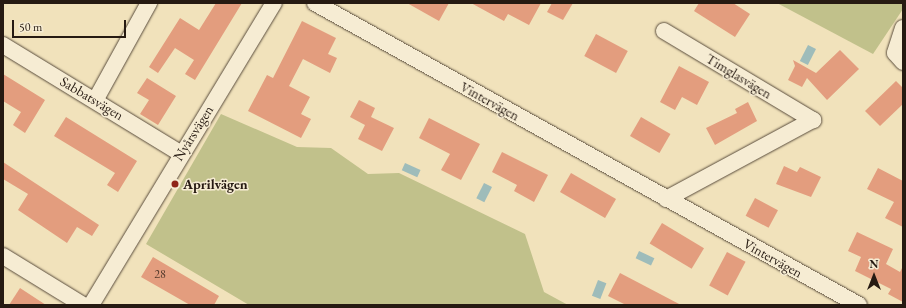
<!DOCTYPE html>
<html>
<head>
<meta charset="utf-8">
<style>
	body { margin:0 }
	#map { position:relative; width:906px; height:308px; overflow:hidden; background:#f1e2bb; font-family:"EB Garamond",serif }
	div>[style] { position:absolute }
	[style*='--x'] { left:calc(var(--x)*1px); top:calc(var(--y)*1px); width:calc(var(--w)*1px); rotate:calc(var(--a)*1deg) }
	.green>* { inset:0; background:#c1c18b }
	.water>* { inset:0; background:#9ebcba; transform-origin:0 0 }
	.building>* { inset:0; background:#e39d7e; transform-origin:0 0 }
	.roads { filter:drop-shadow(0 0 1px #594c3c) drop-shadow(0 0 1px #594c3c) }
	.street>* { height:16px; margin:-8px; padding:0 8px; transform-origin:8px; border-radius:8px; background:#f6ecd3 }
	.dots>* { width:11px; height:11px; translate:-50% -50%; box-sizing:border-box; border:2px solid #f6ecd3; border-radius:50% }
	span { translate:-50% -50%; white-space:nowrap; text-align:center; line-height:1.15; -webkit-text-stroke:3px #f6ecd3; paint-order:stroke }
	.number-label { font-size:12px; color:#553b2d }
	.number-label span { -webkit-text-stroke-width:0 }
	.street-label { font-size:14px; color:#261a12 }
	.poi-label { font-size:14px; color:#261a12; font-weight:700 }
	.left { translate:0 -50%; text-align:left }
	.frame { position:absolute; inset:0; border:4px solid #261a12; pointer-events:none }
	.north { position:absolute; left:854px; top:256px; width:40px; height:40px; -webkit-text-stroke:3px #f6ecd3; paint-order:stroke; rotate:0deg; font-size:11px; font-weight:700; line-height:16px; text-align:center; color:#261a12 }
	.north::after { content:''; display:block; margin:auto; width:14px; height:18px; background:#261a12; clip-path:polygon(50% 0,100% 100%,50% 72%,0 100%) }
	.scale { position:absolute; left:12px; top:20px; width:114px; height:18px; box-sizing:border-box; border:2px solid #261a12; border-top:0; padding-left:5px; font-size:12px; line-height:14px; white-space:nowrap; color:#261a12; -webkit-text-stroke:3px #f6ecd3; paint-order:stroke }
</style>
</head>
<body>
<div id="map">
	<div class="green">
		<div style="clip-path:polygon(777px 3px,903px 3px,903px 9px,873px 54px)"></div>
		<div style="clip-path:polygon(221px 114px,297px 147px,331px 148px,368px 174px,399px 173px,525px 234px,544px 292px,568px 305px,249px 305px,146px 244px)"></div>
	</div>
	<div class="water">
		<div style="left:808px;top:45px;width:9px;height:18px;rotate:27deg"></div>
		<div style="left:405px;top:163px;width:17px;height:8px;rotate:24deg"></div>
		<div style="left:484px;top:183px;width:9px;height:17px;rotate:27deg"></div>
		<div style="left:639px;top:251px;width:17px;height:8px;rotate:25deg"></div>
		<div style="left:598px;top:280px;width:9px;height:17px;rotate:21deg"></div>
	</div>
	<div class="building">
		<div style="clip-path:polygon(216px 3px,242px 3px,195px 80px,185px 74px,194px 60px,175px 48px,158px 73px,149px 67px,180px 18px,199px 30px)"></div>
		<div style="clip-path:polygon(407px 3px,449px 3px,439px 21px)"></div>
		<div style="clip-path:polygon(471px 3px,541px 3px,529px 25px,508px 14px,504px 21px)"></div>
		<div style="clip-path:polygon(552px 3px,573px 3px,563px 20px,547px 12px)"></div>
		<div style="clip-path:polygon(699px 3px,733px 3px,750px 14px,735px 37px,694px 11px)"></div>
		<div style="clip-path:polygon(302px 21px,336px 38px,328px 54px,337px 58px,330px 73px,303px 59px,289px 86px,310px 97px,301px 114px,311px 119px,301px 138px,248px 111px,267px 75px,273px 78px)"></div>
		<div style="left:596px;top:34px;width:36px;height:25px;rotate:28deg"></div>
		<div style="clip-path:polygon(840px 50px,859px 69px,827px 100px,807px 78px,802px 87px,788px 80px,795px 66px,793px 60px,816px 73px)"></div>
		<div style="clip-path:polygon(679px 66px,709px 82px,697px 105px,682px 97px,675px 110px,660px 102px)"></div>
		<div style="clip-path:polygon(3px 74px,45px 100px,25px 133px,13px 125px,21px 112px,3px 101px)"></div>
		<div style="clip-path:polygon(147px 78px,176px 96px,158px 125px,140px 114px,149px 100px,137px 93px)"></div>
		<div style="clip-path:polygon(896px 81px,903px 88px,903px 104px,880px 126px,865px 111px)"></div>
		<div style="clip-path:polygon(359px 100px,375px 108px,371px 117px,394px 128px,382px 151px,358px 139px,365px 125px,350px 117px)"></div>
		<div style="clip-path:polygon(748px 102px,757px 121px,715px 145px,706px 128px,737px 113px,735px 109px)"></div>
		<div style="clip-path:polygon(66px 117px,137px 161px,118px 192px,107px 185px,115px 173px,54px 136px)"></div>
		<div style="left:641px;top:117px;width:34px;height:22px;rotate:30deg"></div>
		<div style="clip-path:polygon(429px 118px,480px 144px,461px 180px,441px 170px,450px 154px,419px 138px)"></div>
		<div style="clip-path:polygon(502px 152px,548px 175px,534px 202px,514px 191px,517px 185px,492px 172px)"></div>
		<div style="clip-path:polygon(3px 162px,99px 225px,92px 236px,77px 227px,67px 243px,18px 210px,28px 194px,3px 179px)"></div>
		<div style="clip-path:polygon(784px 166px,797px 172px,800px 167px,821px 177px,811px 197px,776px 184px)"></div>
		<div style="clip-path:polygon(878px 168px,903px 181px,903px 227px,885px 218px,894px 202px,867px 189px)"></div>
		<div style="left:571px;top:173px;width:52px;height:22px;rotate:30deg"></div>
		<div style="left:755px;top:198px;width:26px;height:20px;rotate:28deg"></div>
		<div style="left:662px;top:223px;width:49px;height:24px;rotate:31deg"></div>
		<div style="clip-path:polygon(857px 232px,893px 249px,886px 264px,900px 272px,903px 266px,903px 302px,888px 294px,891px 289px,855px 271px,861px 257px,848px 251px)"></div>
		<div style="left:727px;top:252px;width:21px;height:38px;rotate:28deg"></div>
		<div style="clip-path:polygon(153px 257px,219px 296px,214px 305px,190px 305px,141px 277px)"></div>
		<div style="clip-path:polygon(620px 273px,681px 305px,626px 305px,608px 296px)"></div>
		<div style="clip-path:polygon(20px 288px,46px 305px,9px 305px)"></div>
	</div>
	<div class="roads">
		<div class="street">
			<div style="--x:315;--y:3;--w:622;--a:29.04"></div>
			<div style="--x:903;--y:28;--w:26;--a:108"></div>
			<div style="--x:895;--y:53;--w:12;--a:48"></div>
			<div style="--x:664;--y:31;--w:174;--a:30.9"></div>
			<div style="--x:3;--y:45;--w:207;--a:31.4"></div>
			<div style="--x:96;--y:99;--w:110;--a:-61.1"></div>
			<div style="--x:666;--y:199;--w:167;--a:-28.3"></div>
			<div style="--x:3;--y:256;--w:94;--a:31.5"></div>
			<div style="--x:91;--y:305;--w:353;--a:-58.8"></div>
		</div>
	</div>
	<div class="dots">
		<div style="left:175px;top:184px;background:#8f2418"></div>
	</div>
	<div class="number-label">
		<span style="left:160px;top:275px">28</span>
	</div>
	<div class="street-label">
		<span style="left:739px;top:76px;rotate:31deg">Timglasvägen</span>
		<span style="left:92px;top:98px;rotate:31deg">Sabbatsvägen</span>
		<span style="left:490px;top:101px;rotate:29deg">Vintervägen</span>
		<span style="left:193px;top:133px;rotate:-58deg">Nyårsvägen</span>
		<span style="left:773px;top:258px;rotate:29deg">Vintervägen</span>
	</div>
	<div class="poi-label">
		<span class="left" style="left:183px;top:184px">Aprilvägen</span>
	</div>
	<div class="frame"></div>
	<div class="north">N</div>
	<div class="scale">50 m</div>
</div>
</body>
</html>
